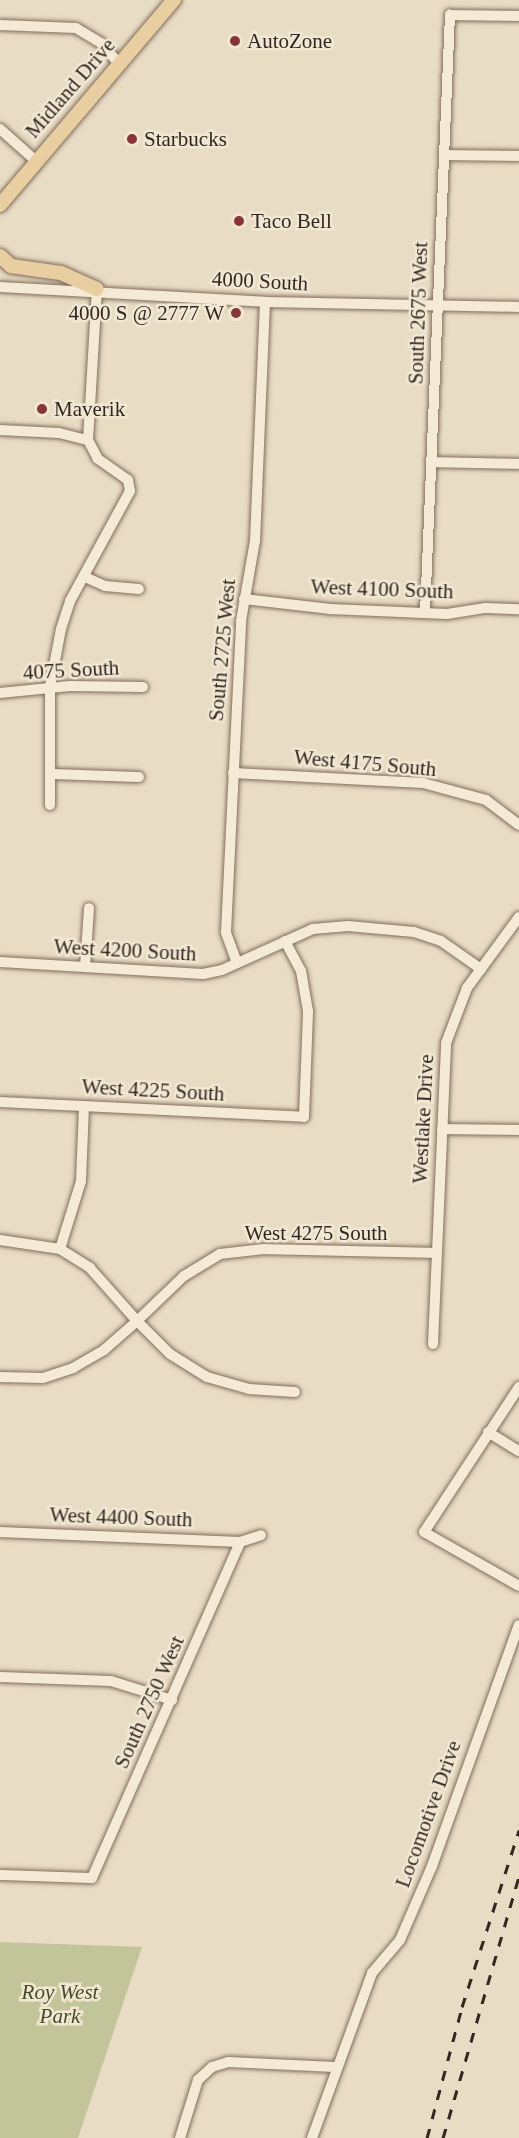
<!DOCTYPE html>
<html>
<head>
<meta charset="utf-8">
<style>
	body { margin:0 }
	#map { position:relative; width:519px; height:2138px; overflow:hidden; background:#e9dcc4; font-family:Georgia,serif }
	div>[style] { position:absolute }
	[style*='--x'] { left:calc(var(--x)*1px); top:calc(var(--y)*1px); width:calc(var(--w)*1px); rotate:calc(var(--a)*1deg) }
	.green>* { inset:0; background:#c2c599 }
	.roads { filter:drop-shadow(0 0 2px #816e5d) drop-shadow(0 0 2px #816e5d) }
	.minor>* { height:10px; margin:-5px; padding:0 5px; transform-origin:5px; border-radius:5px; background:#f4ead6 }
	.major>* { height:14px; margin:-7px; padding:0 7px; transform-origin:7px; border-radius:7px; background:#e8cea0 }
	.rail>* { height:3px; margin-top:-1.5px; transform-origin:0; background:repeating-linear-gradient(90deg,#33281f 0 10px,transparent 0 20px) }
	.dots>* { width:16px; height:16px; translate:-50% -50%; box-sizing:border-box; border:3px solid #f1e7d3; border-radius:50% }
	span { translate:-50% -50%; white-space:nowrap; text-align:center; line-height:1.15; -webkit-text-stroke:5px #f1e7d3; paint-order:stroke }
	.poi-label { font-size:21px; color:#33281f }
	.left { translate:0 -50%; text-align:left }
	.right { translate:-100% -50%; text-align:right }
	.street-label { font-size:21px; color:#33281f }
	.park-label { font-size:21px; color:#454d28; font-style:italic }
</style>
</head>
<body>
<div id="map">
	<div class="green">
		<div style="clip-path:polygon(0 1942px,142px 1947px,78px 2138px,0 2138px)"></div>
	</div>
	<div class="roads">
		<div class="minor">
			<div style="--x:0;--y:25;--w:76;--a:2.3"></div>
			<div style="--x:76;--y:28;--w:29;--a:31"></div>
			<div style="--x:101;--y:43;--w:28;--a:49"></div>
			<div style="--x:0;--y:129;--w:47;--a:41.5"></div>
			<div style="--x:444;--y:155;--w:75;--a:0.8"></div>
			<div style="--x:0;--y:287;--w:265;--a:3.2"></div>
			<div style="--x:265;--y:302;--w:254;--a:1.1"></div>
			<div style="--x:0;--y:430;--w:59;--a:2.9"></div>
			<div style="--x:59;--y:433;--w:30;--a:14"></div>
			<div style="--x:88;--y:440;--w:151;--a:-86.6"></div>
			<div style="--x:431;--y:462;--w:88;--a:1.3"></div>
			<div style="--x:85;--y:577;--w:22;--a:24"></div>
			<div style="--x:105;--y:586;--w:34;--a:5"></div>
			<div style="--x:244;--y:599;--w:87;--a:6.6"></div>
			<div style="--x:330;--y:609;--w:117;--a:2.4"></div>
			<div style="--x:447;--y:614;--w:39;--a:-9"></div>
			<div style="--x:486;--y:608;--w:33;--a:2"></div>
			<div style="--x:425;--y:613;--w:599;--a:-87.61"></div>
			<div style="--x:450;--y:15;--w:69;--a:0.8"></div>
			<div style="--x:0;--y:693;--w:70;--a:-5.7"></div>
			<div style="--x:70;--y:686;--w:73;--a:0.8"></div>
			<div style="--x:233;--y:773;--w:190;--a:3"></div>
			<div style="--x:423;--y:783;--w:65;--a:15.1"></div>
			<div style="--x:486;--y:800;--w:41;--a:37.1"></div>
			<div style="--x:51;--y:774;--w:88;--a:2"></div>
			<div style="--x:50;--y:805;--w:118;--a:-90"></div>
			<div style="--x:50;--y:687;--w:59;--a:-79.3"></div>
			<div style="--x:61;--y:629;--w:29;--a:-72"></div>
			<div style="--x:70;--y:601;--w:125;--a:-61.4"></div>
			<div style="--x:130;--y:491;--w:11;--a:-100"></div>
			<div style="--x:128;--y:480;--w:37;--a:-145"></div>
			<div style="--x:98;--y:459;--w:21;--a:-118"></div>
			<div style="--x:0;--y:962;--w:203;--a:3.4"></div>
			<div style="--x:203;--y:974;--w:19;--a:-12"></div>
			<div style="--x:222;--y:970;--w:100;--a:-24.3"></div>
			<div style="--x:313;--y:929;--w:35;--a:-5"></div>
			<div style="--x:348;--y:926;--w:66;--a:5.2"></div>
			<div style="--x:414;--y:932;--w:28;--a:18"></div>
			<div style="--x:441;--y:941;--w:49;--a:35"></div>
			<div style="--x:237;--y:963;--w:33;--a:-110"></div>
			<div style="--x:226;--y:932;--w:311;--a:-87.2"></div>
			<div style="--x:241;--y:621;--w:81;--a:-80.1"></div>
			<div style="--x:255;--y:541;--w:239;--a:-87.6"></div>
			<div style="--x:85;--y:967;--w:59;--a:-86.1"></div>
			<div style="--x:0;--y:1102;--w:304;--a:2.8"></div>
			<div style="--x:304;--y:1117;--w:106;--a:-87.8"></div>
			<div style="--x:308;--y:1011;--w:41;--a:-99.9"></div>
			<div style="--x:301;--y:971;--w:34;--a:-118"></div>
			<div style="--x:442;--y:1129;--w:77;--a:0.7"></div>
			<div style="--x:0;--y:1240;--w:61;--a:8.5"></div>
			<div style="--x:60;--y:1249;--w:36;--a:32"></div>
			<div style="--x:90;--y:1268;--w:71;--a:48.4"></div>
			<div style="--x:137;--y:1321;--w:65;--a:-43.8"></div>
			<div style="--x:184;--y:1276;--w:42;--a:-31.4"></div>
			<div style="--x:220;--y:1254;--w:44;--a:-6.5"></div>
			<div style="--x:264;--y:1249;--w:171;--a:1.3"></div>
			<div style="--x:60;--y:1249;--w:71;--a:-72.8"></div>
			<div style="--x:81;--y:1181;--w:75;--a:-87.7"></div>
			<div style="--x:433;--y:1344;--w:301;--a:-87.5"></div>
			<div style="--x:446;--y:1043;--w:59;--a:-69.1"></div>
			<div style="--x:467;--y:988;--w:88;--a:-53.8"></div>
			<div style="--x:0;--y:1377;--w:43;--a:1.3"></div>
			<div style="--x:43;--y:1378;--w:32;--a:-18"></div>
			<div style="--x:73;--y:1368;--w:36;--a:-30"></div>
			<div style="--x:104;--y:1350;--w:44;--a:-41.3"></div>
			<div style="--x:137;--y:1321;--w:47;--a:45"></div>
			<div style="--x:170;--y:1354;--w:44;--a:31.9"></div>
			<div style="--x:207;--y:1377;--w:44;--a:15.9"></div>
			<div style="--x:249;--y:1389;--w:46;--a:3.7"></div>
			<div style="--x:519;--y:1387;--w:173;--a:123.2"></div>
			<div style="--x:424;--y:1532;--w:109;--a:29.6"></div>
			<div style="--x:488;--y:1432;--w:36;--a:32"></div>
			<div style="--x:0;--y:1532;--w:240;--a:2.4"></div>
			<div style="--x:240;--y:1542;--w:22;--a:-18"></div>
			<div style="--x:0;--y:1677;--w:111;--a:2.1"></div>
			<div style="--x:111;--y:1681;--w:64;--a:17.3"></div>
			<div style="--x:0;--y:1875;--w:92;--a:1.9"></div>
			<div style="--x:92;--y:1878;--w:367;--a:-66.2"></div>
			<div style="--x:180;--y:2138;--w:61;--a:-72.8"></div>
			<div style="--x:198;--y:2080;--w:19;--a:-43"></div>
			<div style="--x:212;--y:2067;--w:17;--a:-17"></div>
			<div style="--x:228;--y:2062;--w:107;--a:2.7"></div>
			<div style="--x:312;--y:2138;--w:176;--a:-70"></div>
			<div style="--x:372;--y:1973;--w:43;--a:-49.7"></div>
			<div style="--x:400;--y:1940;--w:81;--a:-66.6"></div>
			<div style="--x:432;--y:1866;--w:256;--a:-70.2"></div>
		</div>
		<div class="major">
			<div style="--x:0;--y:205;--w:269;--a:-49.7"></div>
			<div style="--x:0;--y:256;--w:15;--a:42"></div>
			<div style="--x:11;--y:266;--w:50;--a:8"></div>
			<div style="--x:61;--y:273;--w:39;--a:24"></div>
		</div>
	</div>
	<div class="rail">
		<div style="--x:427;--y:2138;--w:136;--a:-75"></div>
		<div style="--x:462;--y:2007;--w:186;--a:-72.1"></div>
		<div style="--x:443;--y:2138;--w:273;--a:-73.8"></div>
	</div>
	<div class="dots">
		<div style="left:235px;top:41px;background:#893438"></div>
		<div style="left:132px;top:139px;background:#893438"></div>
		<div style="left:239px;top:221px;background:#893438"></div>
		<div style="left:236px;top:313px;background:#893438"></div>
		<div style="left:42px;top:409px;background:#893438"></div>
	</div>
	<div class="poi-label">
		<span class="left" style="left:247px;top:41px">AutoZone</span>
		<span class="left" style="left:144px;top:139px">Starbucks</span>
		<span class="left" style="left:251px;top:221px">Taco Bell</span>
		<span class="right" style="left:224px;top:313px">4000 S @ 2777 W</span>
		<span class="left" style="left:54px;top:409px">Maverik</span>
	</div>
	<div class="street-label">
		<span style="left:70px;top:88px;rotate:-49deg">Midland Drive</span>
		<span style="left:260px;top:281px;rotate:3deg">4000 South</span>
		<span style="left:418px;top:313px;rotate:-88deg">South 2675 West</span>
		<span style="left:382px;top:589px;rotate:2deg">West 4100 South</span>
		<span style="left:222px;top:650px;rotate:-85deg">South 2725 West</span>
		<span style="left:71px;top:670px;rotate:-3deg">4075 South</span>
		<span style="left:365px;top:763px;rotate:5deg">West 4175 South</span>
		<span style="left:125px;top:950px;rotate:3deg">West 4200 South</span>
		<span style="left:153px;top:1090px;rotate:3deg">West 4225 South</span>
		<span style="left:423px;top:1119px;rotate:-87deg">Westlake Drive</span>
		<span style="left:316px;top:1233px">West 4275 South</span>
		<span style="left:121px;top:1517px;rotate:2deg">West 4400 South</span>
		<span style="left:149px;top:1702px;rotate:-66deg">South 2750 West</span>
		<span style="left:428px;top:1814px;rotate:-70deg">Locomotive Drive</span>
	</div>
	<div class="park-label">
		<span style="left:60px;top:2004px">Roy West<br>Park</span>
	</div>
</div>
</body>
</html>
